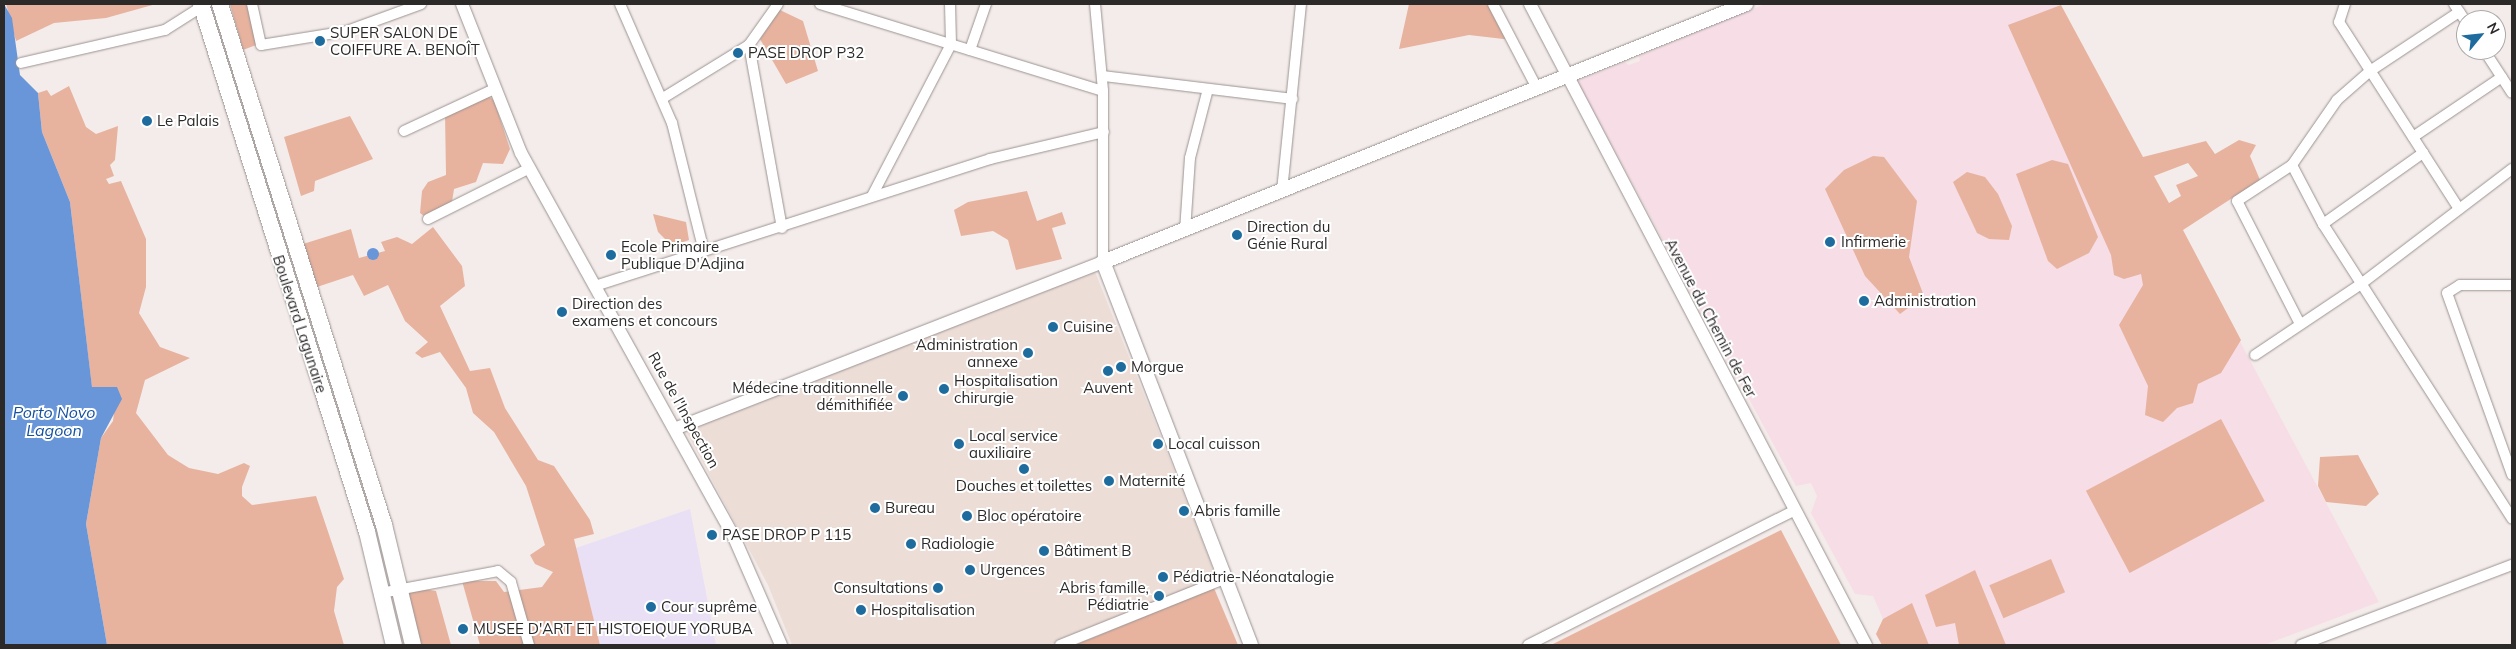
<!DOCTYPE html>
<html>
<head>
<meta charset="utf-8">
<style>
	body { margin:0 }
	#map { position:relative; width:2516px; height:649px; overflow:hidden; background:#f4ecea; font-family:Mulish,sans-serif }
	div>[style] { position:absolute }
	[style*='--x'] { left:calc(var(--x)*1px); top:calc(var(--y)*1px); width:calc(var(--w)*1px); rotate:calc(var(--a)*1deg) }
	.commercial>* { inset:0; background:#e9e0f5 }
	.built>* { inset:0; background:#edddd7 }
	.education>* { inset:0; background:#f6dde6 }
	.green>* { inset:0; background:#e7b39f; transform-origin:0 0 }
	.water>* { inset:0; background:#6996d8 }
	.round { border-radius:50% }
	.roads { filter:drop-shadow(0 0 1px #9a9391) drop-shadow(0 0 1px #9a9391) }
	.minor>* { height:10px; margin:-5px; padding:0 5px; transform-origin:5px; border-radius:5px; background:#fff }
	.tertiary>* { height:12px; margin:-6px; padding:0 6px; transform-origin:6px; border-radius:6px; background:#fff }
	.secondary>* { height:14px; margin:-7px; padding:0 7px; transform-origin:7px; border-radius:7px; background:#fff }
	.trunk>* { height:16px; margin:-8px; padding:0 8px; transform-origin:8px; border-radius:8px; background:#fff }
	.dots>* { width:14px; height:14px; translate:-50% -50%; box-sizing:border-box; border:2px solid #fff; border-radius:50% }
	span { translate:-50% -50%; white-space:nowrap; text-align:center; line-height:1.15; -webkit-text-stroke:4px #fff; paint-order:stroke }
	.poi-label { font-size:15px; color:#2c2a29 }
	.left { translate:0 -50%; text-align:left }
	.right { translate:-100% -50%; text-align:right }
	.street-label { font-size:15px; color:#2c2a29 }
	.water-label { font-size:16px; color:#15509e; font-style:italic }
	.frame { position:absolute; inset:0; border:5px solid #2c2a29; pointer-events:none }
	.north { position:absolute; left:2456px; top:10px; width:50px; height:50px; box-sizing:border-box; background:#fff; border:1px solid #abaaa9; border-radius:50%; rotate:62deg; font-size:14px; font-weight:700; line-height:20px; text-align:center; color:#2c2a29 }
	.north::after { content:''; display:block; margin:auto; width:18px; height:22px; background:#1e6b9d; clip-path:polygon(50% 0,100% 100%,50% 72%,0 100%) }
</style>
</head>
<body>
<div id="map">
	<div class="commercial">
		<div style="clip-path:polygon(690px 509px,716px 645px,600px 645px,576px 548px)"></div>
	</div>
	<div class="built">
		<div style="clip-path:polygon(1094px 269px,1217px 578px,1049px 645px,792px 645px,768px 585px,686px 431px)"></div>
	</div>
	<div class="education">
		<div style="clip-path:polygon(1765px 4px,2060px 4px,2379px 602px,2264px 645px,1882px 645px,1876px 634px,1883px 619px,1873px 596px,1855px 594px,1811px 513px,1817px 496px,1811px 483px,1796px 486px,1577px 81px,1625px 62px,1629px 65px,1640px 61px,1639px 56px)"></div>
	</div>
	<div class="green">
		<div style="clip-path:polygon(6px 4px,156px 4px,106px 18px,54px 23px,16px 41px)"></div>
		<div style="clip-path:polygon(230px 4px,248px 4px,256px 45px,243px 50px)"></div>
		<div style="clip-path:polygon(1409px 4px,1493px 4px,1512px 40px,1469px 35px,1399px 49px)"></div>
		<div style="clip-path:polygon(evenodd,2061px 5px,2143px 157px,2206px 141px,2215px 154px,2239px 140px,2256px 145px,2250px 156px,2260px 180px,2183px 230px,2241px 340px,2221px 373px,2198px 384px,2193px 403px,2177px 408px,2163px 422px,2145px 415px,2148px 386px,2119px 325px,2143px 285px,2141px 274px,2124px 279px,2114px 275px,2111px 255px,2008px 25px,2061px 5px,2188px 163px,2198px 176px,2176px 185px,2181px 196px,2169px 203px,2154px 176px,2188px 163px)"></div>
		<div style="clip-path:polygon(780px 10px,803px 21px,818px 71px,786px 84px,760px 39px)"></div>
		<div style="clip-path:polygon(69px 86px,86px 127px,96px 134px,118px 126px,115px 160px,110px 165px,114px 176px,106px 179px,109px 184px,121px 181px,146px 239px,146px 287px,139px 313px,160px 347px,190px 358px,145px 380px,136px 413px,168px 455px,189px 468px,218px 474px,244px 463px,250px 466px,242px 487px,242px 496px,252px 505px,316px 496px,344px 579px,337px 587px,334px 611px,344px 645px,107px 645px,86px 524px,101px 438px,113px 421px,117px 387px,92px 388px,70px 202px,42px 132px,38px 93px,47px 90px,51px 96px)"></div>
		<div style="clip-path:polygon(485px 94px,494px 100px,510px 149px,503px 164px,483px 163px,476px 182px,454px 189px,451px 208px,428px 219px,420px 213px,422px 191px,428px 182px,446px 175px,445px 113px)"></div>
		<div style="clip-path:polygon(350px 116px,373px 159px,315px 181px,314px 191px,301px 196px,284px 137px)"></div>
		<div style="clip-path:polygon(1873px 156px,1884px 157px,1917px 201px,1909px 257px,1924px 296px,1900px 314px,1865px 276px,1825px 189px,1844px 170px)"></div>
		<div style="clip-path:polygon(2052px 160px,2068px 164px,2098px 237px,2089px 253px,2057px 269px,2048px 261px,2016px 174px)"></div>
		<div style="clip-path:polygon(1967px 172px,1985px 177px,1998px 194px,2012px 226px,2009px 240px,1989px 239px,1977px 233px,1953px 182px)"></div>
		<div style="clip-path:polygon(1027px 191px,1037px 221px,1062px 212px,1066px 224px,1052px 228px,1062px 259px,1016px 270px,1008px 240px,993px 231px,961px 236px,954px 210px,968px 202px)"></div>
		<div style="clip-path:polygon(653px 214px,686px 222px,689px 240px,672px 246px,658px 232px)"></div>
		<div style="clip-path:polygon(433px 227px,462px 266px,465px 286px,440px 306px,470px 371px,490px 368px,505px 408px,538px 460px,554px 466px,590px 520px,594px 534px,574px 539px,600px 645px,480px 645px,462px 581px,496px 581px,504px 592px,542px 587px,553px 572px,535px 564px,530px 555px,545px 545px,526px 486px,494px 432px,473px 413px,466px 388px,440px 352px,422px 358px,415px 353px,428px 342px,405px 321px,388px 285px,364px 296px,353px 275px,314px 288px,303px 244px,351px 229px,359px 258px,385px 251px,381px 242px,397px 237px,412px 244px)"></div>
		<div style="left:2221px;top:419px;width:93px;height:153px;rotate:62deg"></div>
		<div style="clip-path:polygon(2358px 455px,2379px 494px,2366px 506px,2326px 502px,2318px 486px,2320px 457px)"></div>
		<div style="clip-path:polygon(1781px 530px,1841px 645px,1551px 645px)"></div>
		<div style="left:2051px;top:559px;width:36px;height:67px;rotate:67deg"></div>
		<div style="clip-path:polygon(1975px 570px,2006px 645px,1959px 645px,1955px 623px,1936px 627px,1925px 595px)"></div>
		<div style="clip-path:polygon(1214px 588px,1238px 645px,1075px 645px)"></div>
		<div style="clip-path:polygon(422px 589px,436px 591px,451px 645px,417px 645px,408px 598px,409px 592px)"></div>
		<div style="clip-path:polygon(1912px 603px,1929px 645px,1882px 645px,1876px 634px,1883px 619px)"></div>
	</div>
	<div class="water">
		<div style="clip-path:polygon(4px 4px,12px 18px,20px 75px,38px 93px,42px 132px,70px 202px,92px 387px,117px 387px,122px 399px,101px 438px,86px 524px,107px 645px,4px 645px)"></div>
		<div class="round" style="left:367px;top:248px;width:12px;height:12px"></div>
	</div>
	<div class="roads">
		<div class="minor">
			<div style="--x:252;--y:4;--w:42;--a:77.6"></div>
			<div style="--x:261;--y:45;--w:87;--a:-9.2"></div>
			<div style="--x:347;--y:31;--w:79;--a:-20"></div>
			<div style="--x:620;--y:4;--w:130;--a:66.4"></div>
			<div style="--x:672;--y:123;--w:132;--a:76"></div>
			<div style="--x:820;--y:4;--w:296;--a:17.1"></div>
			<div style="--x:1095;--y:4;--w:87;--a:84.7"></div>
			<div style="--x:1103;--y:91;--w:171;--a:90"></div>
			<div style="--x:1493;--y:4;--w:95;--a:62.4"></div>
			<div style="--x:2345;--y:4;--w:19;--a:108"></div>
			<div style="--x:2339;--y:22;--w:222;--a:57.3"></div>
			<div style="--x:2454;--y:4;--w:22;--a:56"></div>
			<div style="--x:749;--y:45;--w:186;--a:79.8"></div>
			<div style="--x:970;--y:50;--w:49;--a:-70.8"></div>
			<div style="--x:2484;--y:50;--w:51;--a:56.9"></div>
			<div style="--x:21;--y:63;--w:148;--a:-12.9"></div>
			<div style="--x:165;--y:30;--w:49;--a:-32.4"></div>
			<div style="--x:1103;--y:76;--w:191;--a:6.9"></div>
			<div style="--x:663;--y:98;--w:101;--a:-31.6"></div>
			<div style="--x:749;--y:45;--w:50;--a:-54.7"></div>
			<div style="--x:404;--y:131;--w:99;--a:-25"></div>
			<div style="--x:2413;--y:137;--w:107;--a:-34"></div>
			<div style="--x:2292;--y:165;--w:67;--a:62.3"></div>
			<div style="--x:2323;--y:224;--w:350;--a:57.3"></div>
			<div style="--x:1282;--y:191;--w:188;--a:-84.2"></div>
			<div style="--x:872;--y:196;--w:171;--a:-62.5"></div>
			<div style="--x:951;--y:44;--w:40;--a:-91.4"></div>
			<div style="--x:428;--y:219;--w:114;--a:-26.6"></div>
			<div style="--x:2323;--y:224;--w:123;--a:-35.4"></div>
			<div style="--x:1185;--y:231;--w:73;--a:-86.1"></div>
			<div style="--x:1190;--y:158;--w:71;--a:-75.4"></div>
			<div style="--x:2512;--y:285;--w:52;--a:180"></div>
			<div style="--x:2460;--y:285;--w:15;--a:148"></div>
			<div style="--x:2447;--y:293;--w:193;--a:70.3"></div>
			<div style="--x:595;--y:286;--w:415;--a:-17.8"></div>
			<div style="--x:990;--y:159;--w:117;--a:-13.3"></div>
			<div style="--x:2300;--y:324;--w:138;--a:-117.1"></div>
			<div style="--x:2237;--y:201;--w:66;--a:-33.2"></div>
			<div style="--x:2292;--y:165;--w:79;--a:-55.3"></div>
			<div style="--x:2337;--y:100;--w:44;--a:-41.3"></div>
			<div style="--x:2370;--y:71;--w:107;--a:-33.5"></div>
			<div style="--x:2255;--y:355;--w:128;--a:-33.8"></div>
			<div style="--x:2361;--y:284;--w:190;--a:-37.3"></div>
			<div style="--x:381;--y:593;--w:119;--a:-10.6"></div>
			<div style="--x:498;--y:571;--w:17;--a:40"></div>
			<div style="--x:511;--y:582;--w:66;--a:74.1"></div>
			<div style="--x:1060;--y:645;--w:177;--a:-21.9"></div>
			<div style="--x:1528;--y:645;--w:299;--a:-26.8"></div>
			<div style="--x:2301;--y:645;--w:226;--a:-20.8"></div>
		</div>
		<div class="tertiary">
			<div style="--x:462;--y:4;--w:160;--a:68.4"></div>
			<div style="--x:521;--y:153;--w:437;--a:61"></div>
			<div style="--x:733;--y:535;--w:120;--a:66.4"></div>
			<div style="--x:1530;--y:4;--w:724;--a:62.34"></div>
			<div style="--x:677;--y:428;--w:457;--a:-21.3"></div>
		</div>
		<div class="secondary">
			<div style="--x:1251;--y:645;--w:411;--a:-111.1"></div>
			<div style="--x:1103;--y:262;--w:693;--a:-21.86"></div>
		</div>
		<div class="trunk">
			<div style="--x:201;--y:4;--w:553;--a:72.55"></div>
			<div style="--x:367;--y:532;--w:116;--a:76.6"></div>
			<div style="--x:220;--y:4;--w:546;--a:72.53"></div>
			<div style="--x:384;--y:525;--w:123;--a:76.4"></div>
		</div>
	</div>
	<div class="dots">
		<div style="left:320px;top:41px;background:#1e6b9d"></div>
		<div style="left:738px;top:53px;background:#1e6b9d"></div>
		<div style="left:147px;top:121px;background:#1e6b9d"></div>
		<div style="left:1237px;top:235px;background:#1e6b9d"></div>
		<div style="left:1830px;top:242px;background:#1e6b9d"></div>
		<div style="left:611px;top:255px;background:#1e6b9d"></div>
		<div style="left:1864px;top:301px;background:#1e6b9d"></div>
		<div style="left:562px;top:312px;background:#1e6b9d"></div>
		<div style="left:1053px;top:327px;background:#1e6b9d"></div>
		<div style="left:1028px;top:353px;background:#1e6b9d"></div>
		<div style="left:1121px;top:367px;background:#1e6b9d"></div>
		<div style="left:1108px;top:371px;background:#1e6b9d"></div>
		<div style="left:944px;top:389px;background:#1e6b9d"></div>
		<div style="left:903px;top:396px;background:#1e6b9d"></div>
		<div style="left:959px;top:444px;background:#1e6b9d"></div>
		<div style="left:1158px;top:444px;background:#1e6b9d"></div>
		<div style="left:1024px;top:469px;background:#1e6b9d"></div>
		<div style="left:1109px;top:481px;background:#1e6b9d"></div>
		<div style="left:875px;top:508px;background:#1e6b9d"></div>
		<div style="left:1184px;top:511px;background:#1e6b9d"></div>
		<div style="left:967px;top:516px;background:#1e6b9d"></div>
		<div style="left:712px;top:535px;background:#1e6b9d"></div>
		<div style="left:911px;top:544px;background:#1e6b9d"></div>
		<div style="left:1044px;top:551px;background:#1e6b9d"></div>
		<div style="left:970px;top:570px;background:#1e6b9d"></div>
		<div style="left:1163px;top:577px;background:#1e6b9d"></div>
		<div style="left:938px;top:588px;background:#1e6b9d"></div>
		<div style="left:1159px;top:596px;background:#1e6b9d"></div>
		<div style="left:651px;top:607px;background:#1e6b9d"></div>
		<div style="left:861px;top:610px;background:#1e6b9d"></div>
		<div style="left:463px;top:629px;background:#1e6b9d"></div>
	</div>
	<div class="poi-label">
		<span class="left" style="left:330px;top:41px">SUPER SALON DE<br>COIFFURE A. BENOÎT</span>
		<span class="left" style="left:748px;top:53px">PASE DROP P32</span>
		<span class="left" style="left:157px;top:121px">Le Palais</span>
		<span class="left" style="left:1247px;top:235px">Direction du<br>Génie Rural</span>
		<span class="left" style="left:1841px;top:242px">Infirmerie</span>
		<span class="left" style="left:621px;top:255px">Ecole Primaire<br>Publique D'Adjina</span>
		<span class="left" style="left:1874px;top:301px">Administration</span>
		<span class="left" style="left:572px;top:312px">Direction des<br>examens et concours</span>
		<span class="left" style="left:1063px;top:327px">Cuisine</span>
		<span class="right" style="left:1018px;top:353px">Administration<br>annexe</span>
		<span class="left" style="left:1131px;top:367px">Morgue</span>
		<span class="left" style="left:954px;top:389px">Hospitalisation<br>chirurgie</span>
		<span class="right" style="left:893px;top:396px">Médecine traditionnelle<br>démithifiée</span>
		<span style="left:1108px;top:388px">Auvent</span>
		<span class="left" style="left:969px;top:444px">Local service<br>auxiliaire</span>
		<span class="left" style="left:1168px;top:444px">Local cuisson</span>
		<span class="left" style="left:1119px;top:481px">Maternité</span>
		<span style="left:1024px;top:486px">Douches et toilettes</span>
		<span class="left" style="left:885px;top:508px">Bureau</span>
		<span class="left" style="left:1194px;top:511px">Abris famille</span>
		<span class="left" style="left:977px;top:516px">Bloc opératoire</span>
		<span class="left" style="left:722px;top:535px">PASE DROP P 115</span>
		<span class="left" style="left:921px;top:544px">Radiologie</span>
		<span class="left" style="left:1054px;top:551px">Bâtiment B</span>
		<span class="left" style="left:980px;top:570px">Urgences</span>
		<span class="left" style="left:1173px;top:577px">Pédiatrie-Néonatalogie</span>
		<span class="right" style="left:1149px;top:596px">Abris famille,<br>Pédiatrie</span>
		<span class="right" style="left:928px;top:588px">Consultations</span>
		<span class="left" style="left:661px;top:607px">Cour suprême</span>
		<span class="left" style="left:871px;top:610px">Hospitalisation</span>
		<span class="left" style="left:473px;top:629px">MUSEE D'ART ET HISTOEIQUE YORUBA</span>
	</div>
	<div class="street-label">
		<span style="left:1711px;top:318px;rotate:62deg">Avenue du Chemin de Fer</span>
		<span style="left:300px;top:324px;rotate:72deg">Boulevard Lagunaire</span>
		<span style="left:684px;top:410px;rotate:61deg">Rue de l'Inspection</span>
	</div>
	<div class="water-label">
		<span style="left:54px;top:421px">Porto Novo<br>Lagoon</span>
	</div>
	<div class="frame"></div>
	<div class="north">N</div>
</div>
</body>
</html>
